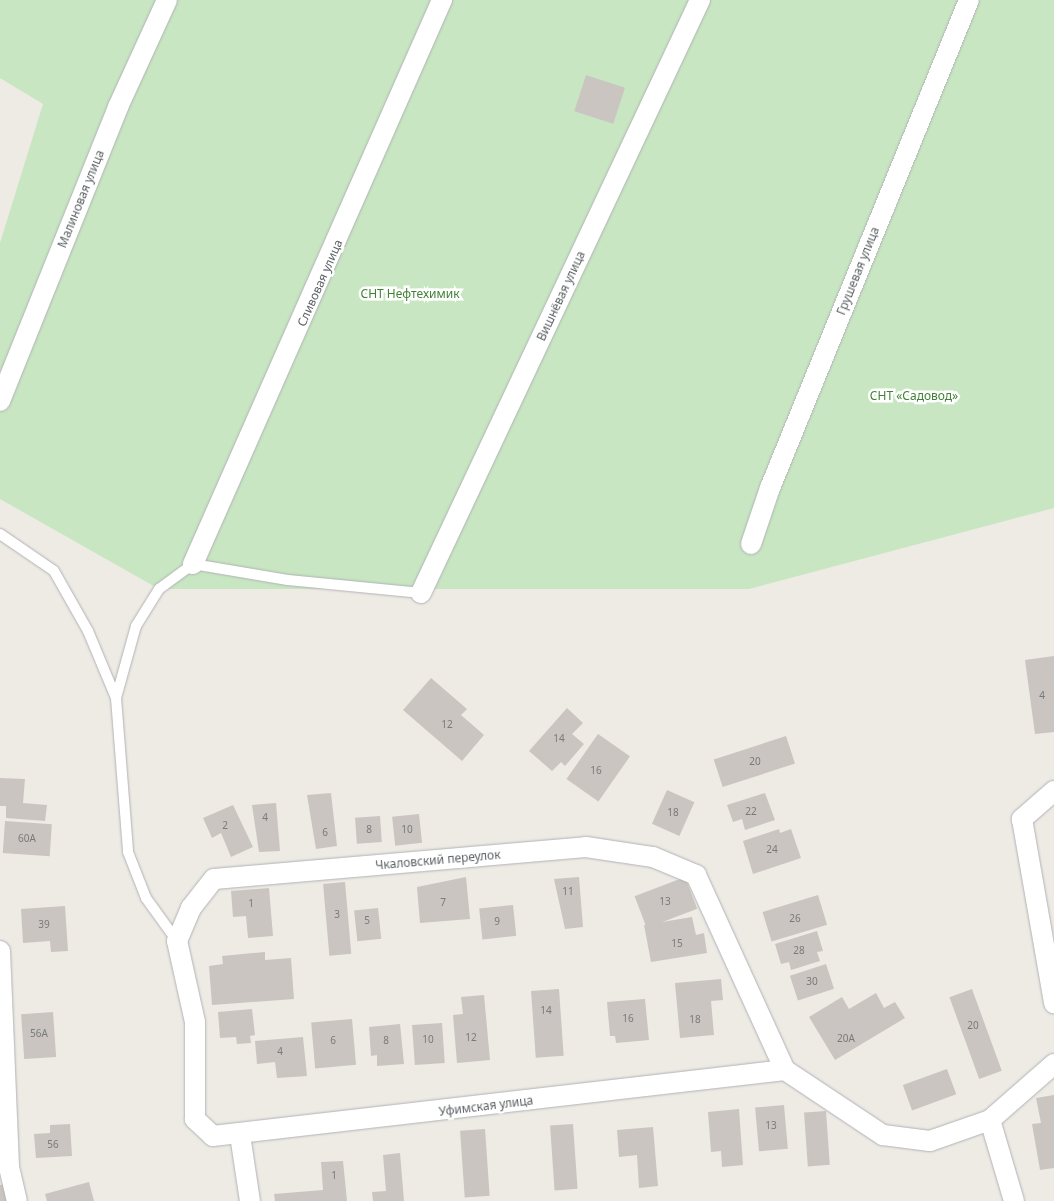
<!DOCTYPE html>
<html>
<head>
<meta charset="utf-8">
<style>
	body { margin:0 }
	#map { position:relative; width:1054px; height:1201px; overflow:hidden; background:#eeeae4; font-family:"Noto Sans",sans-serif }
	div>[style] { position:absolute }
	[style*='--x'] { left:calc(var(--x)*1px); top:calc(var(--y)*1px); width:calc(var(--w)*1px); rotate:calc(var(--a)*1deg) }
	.green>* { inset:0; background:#c8e6c1 }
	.building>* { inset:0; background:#cac5c1; transform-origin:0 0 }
	.roads { filter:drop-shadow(0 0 1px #b0b3b6) drop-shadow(0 0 1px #b0b3b6) }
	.service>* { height:10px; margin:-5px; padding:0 5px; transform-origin:5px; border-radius:5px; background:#fff }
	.minor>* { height:20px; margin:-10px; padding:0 10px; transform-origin:10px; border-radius:10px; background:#fff }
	span { translate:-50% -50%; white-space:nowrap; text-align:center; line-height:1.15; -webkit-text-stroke:5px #fff; paint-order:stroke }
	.number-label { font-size:10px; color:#787a7b }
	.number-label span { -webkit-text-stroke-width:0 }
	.street-label { font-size:12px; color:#5c6164 }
	.park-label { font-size:12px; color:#408235 }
</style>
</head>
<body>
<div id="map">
	<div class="green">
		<div style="clip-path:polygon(0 0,1054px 0,1054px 508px,749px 589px,159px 589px,0 499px,0 243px,43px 104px,0 78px)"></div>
	</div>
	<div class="building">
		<div style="left:586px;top:75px;width:41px;height:38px;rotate:18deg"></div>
		<div style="clip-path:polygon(1054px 656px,1054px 732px,1035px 734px,1025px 660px)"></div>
		<div style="clip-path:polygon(431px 678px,467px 709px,461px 715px,484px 735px,462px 761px,403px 710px)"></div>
		<div style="clip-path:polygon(567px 708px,583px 723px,572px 734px,584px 744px,565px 766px,561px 762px,552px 771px,529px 751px)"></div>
		<div style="left:598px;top:734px;width:39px;height:55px;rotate:35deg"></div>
		<div style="left:786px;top:736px;width:29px;height:76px;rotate:72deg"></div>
		<div style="clip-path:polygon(0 778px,25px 779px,23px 803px,47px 805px,45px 821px,6px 818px,6px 806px,0 806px)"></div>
		<div style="left:667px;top:790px;width:30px;height:37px;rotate:24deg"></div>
		<div style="clip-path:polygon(331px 793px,337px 846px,316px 849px,307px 795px)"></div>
		<div style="clip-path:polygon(765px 793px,775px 820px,745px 830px,742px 819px,733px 822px,727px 805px)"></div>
		<div style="clip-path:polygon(276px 803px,280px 851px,259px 852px,252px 805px)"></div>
		<div style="clip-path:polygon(233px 805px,253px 847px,231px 857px,221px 833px,212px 838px,203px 818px)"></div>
		<div style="left:419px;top:814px;width:29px;height:27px;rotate:84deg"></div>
		<div style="left:380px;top:816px;width:26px;height:25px;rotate:86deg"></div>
		<div style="left:5px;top:821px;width:47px;height:32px;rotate:4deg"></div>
		<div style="clip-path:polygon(779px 829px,780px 833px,791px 829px,801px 858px,753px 874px,743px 841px)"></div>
		<div style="clip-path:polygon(466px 877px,470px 919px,420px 923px,417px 887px)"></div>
		<div style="clip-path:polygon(579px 877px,583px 927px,565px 929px,554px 879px)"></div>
		<div style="left:685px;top:877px;width:34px;height:54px;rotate:69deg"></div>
		<div style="left:345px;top:882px;width:72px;height:22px;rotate:85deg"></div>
		<div style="clip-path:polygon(269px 888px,273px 936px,248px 938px,246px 916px,233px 917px,231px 891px)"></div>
		<div style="left:818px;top:895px;width:31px;height:58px;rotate:73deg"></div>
		<div style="left:513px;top:905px;width:31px;height:34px;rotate:84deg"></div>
		<div style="clip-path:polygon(65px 906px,68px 951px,51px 952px,50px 941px,23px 943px,21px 909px)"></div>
		<div style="left:378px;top:908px;width:31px;height:24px;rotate:84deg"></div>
		<div style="clip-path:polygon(692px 917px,696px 935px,704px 933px,707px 953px,651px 962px,644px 925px)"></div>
		<div style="clip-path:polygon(817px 931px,823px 951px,817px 952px,820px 961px,791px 970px,789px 962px,781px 964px,775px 944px)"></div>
		<div style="clip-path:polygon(265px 952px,265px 960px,291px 958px,294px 999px,212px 1005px,209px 966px,223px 964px,222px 956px)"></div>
		<div style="left:826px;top:964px;width:26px;height:38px;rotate:72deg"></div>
		<div style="clip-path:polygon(721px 979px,723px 1000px,711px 1001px,714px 1035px,680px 1038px,675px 983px)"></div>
		<div style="left:559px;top:989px;width:67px;height:28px;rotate:86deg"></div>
		<div style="left:972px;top:989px;width:87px;height:24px;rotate:70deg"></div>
		<div style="clip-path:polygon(876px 993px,884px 1008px,895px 1002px,905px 1018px,835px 1060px,809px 1017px,842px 997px,849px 1009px)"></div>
		<div style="clip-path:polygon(484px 995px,490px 1060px,457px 1063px,453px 1015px,463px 1014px,461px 997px)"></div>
		<div style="clip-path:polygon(645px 999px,649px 1040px,616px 1043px,615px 1036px,610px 1036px,607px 1002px)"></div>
		<div style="clip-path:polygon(252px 1009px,255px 1035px,250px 1036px,251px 1043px,237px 1044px,236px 1037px,220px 1038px,218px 1012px)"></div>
		<div style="left:53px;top:1012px;width:45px;height:32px;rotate:86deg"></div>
		<div style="left:352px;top:1019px;width:46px;height:41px;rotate:85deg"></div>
		<div style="left:442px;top:1023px;width:40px;height:30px;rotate:86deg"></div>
		<div style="clip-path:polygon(400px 1024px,404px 1064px,377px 1066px,377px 1055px,371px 1056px,369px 1027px)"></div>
		<div style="clip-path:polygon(303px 1037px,307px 1076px,277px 1078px,275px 1062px,257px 1064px,255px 1041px)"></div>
		<div style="left:947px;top:1069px;width:27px;height:47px;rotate:70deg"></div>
		<div style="clip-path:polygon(1054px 1095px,1054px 1168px,1040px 1170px,1032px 1124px,1041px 1123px,1036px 1098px)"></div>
		<div style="left:784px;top:1105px;width:44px;height:29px;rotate:85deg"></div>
		<div style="clip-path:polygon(739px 1109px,743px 1165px,722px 1167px,721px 1151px,711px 1152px,708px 1112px)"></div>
		<div style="left:826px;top:1111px;width:54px;height:22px;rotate:86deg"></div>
		<div style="clip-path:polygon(70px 1124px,72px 1156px,36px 1158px,34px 1134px,50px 1133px,50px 1125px)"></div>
		<div style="left:573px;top:1124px;width:65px;height:23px;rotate:86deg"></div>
		<div style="clip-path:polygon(653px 1127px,658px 1186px,639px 1188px,637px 1155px,619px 1157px,617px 1130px)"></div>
		<div style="left:485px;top:1129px;width:67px;height:25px;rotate:86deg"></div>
		<div style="clip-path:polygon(400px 1153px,404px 1201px,373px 1201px,372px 1192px,386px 1191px,383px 1155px)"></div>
		<div style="clip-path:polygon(343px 1161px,347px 1201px,275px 1201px,274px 1194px,323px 1190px,321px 1162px)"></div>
		<div style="clip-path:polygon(89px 1182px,94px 1201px,47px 1201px,45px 1194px)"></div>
		<div style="clip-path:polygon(8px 1184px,11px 1201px,0 1201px,0 1185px)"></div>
	</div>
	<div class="roads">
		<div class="service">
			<div style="--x:0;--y:534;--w:65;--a:34.4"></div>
			<div style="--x:54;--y:571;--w:69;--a:60.5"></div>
			<div style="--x:88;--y:631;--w:73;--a:67.3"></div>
			<div style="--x:116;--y:698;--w:154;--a:85.5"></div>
			<div style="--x:128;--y:852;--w:49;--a:68.6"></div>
			<div style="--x:146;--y:898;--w:53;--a:54.2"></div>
			<div style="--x:116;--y:698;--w:75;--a:-74.5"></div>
			<div style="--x:136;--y:626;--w:44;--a:-58.1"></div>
			<div style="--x:159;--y:589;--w:42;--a:-36.3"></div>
			<div style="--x:193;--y:564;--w:96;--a:9.6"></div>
			<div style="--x:288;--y:580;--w:134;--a:5.6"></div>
		</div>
		<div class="minor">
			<div style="--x:0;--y:401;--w:317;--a:-68.1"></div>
			<div style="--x:118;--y:107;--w:118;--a:-65.4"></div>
			<div style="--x:751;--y:544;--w:59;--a:-71.3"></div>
			<div style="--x:770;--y:488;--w:527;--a:-67.82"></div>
			<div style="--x:193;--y:564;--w:617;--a:-66.18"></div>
			<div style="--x:421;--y:593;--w:655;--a:-64.8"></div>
			<div style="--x:1054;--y:791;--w:43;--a:138.8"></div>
			<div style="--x:1022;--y:819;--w:187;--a:80.1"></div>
			<div style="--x:0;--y:951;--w:216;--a:87.6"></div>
			<div style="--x:9;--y:1167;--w:35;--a:77"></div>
			<div style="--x:785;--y:1070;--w:576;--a:173.42"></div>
			<div style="--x:213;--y:1136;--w:25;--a:-137"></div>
			<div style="--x:195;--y:1119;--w:97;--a:-90"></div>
			<div style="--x:195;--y:1022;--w:83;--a:-102.5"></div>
			<div style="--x:177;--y:941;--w:36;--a:-67"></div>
			<div style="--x:191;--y:908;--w:37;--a:-52"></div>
			<div style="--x:214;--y:879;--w:373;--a:-4.9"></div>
			<div style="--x:586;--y:847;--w:68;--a:8.5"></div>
			<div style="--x:653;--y:857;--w:47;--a:22.7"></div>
			<div style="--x:696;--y:875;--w:214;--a:65.5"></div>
			<div style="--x:785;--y:1070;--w:118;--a:33.6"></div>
			<div style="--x:883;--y:1135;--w:47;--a:7.3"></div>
			<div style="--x:930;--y:1141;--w:64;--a:-19.3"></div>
			<div style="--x:240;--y:1135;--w:67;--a:81.4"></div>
			<div style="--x:1014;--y:1201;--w:84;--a:-106.5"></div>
			<div style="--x:990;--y:1120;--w:85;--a:-41.2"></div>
		</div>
	</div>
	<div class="number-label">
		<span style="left:1042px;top:696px">4</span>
		<span style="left:447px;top:725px">12</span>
		<span style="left:559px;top:739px">14</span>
		<span style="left:755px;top:762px">20</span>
		<span style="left:596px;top:771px">16</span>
		<span style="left:751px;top:812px">22</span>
		<span style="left:673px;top:813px">18</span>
		<span style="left:265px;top:818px">4</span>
		<span style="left:225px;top:826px">2</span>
		<span style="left:369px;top:830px">8</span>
		<span style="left:407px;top:830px">10</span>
		<span style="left:325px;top:833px">6</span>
		<span style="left:27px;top:839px">60А</span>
		<span style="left:772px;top:850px">24</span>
		<span style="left:568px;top:892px">11</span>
		<span style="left:665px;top:902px">13</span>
		<span style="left:443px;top:903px">7</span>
		<span style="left:251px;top:904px">1</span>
		<span style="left:337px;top:915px">3</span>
		<span style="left:795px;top:919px">26</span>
		<span style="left:367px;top:921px">5</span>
		<span style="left:497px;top:922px">9</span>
		<span style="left:44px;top:925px">39</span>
		<span style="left:677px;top:944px">15</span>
		<span style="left:799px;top:951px">28</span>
		<span style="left:812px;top:982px">30</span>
		<span style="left:546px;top:1011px">14</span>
		<span style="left:628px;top:1019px">16</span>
		<span style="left:695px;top:1020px">18</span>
		<span style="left:973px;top:1026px">20</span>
		<span style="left:39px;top:1034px">56А</span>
		<span style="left:471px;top:1038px">12</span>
		<span style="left:846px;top:1039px">20А</span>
		<span style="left:428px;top:1040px">10</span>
		<span style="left:333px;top:1041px">6</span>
		<span style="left:386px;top:1041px">8</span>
		<span style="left:280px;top:1052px">4</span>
		<span style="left:771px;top:1126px">13</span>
		<span style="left:53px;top:1145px">56</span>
		<span style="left:334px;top:1176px">1</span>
	</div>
	<div class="street-label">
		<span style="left:81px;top:199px;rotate:-68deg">Малиновая улица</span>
		<span style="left:858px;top:271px;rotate:-68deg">Грушевая улица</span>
		<span style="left:320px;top:283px;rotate:-66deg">Сливовая улица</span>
		<span style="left:561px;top:296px;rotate:-65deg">Вишнёвая улица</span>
		<span style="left:438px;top:860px;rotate:-5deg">Чкаловский переулок</span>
		<span style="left:486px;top:1106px;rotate:-7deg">Уфимская улица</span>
	</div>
	<div class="park-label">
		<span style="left:410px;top:294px">СНТ Нефтехимик</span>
		<span style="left:914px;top:396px">СНТ «Садовод»</span>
	</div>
</div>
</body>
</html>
